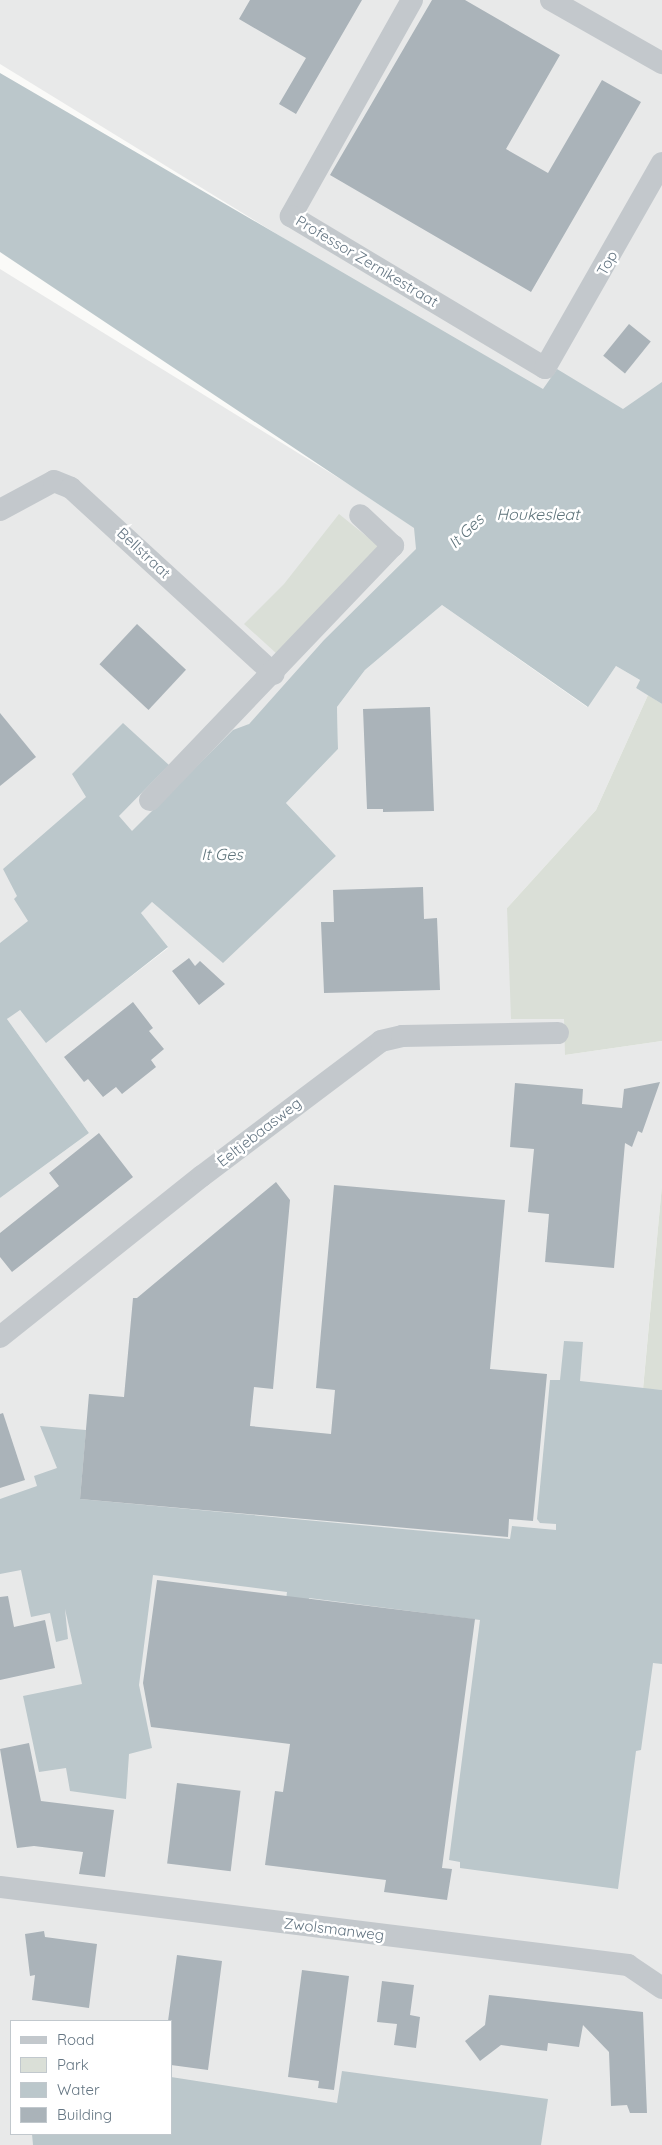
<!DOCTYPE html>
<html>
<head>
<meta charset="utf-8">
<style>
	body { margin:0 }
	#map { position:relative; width:662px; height:2145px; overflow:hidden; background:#fafaf8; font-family:Quicksand,sans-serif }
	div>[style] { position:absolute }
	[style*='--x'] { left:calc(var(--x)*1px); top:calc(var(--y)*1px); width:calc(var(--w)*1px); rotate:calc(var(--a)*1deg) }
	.built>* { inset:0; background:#e8e9e9 }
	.green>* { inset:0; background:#dadfd7 }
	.water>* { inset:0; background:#bbc7cb }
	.building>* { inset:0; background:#aab3b9; transform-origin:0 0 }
	.minor>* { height:22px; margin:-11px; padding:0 11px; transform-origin:11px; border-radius:11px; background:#c3c8cc }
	span { translate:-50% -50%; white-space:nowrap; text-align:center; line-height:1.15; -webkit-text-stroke:5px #fff; paint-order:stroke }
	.street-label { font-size:15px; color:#657683 }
	.water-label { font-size:16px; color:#60757c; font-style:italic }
	.legend { position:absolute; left:10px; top:2020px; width:162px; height:115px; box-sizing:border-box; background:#fff; border:1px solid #c1c8cd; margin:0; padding:6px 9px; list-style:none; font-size:15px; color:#657683 }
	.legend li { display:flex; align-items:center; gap:10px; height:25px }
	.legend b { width:25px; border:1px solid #c1c8cd }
</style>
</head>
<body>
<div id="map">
	<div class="built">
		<div style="clip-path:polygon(0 0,662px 0,662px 434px,620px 445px,0 64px)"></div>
		<div style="clip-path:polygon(0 269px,431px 535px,113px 865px,0 956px)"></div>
		<div style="clip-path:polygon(evenodd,442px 605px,587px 707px,616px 666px,640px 680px,636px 688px,648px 695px,596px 810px,507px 908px,565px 1019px,565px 1055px,662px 1041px,662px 1185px,643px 1388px,662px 1390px,662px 2145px,0 2145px,0 1198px,89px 1133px,7px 1019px,19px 1009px,46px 1042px,168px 948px,141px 913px,152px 902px,223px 962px,336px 856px,286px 803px,338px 749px,337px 707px,365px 670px,442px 605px,11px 2021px,171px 2021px,171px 2134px,11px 2134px,11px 2021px)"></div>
	</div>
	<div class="green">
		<div style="clip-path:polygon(339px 514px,381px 548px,277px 654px,244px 624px,284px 584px)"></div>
		<div style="clip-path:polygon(648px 695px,662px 704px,662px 1041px,565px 1055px,564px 1019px,511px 1019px,507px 908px,596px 810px)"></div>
		<div style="clip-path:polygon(662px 1185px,662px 1390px,643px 1389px)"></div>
	</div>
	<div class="water">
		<div style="clip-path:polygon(0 73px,543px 389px,557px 369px,623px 409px,662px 382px,662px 704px,636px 688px,640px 680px,616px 666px,588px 707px,442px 605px,365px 670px,337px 707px,338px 749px,286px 803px,336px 856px,223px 963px,152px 902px,141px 913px,168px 947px,46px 1043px,20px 1010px,7px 1019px,89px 1133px,0 1198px,0 943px,28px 921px,14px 899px,17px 896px,3px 869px,86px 797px,72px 774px,123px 723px,169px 765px,119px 816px,132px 831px,233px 730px,249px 724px,324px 640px,416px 549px,414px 528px,0 252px)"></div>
		<div style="clip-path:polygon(564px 1341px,583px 1342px,580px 1381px,662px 1390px,662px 1664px,653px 1663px,641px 1750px,636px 1751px,618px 1889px,460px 1868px,460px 1862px,449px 1860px,480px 1620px,309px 1598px,297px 1686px,275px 1683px,287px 1592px,153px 1575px,139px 1685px,152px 1748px,129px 1754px,126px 1799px,70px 1791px,66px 1768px,39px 1772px,23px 1696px,82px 1684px,65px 1609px,68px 1639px,56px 1642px,50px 1613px,31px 1617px,21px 1570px,0 1574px,0 1499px,37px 1486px,34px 1476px,57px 1468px,40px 1426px,86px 1430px,80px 1499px,510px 1539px,512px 1526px,556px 1530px,556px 1524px,540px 1523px,537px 1519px,550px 1380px,560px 1380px)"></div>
		<div style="clip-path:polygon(342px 2071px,548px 2099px,541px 2145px,33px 2145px,32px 2134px,171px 2134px,171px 2077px,337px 2103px)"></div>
	</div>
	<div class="building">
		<div style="clip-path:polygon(250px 0,362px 0,296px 114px,279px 104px,306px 58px,239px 19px)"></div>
		<div style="clip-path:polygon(432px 0,465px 0,560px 55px,506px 149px,548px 173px,602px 80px,641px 102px,531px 292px,330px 175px)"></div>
		<div style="left:629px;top:324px;width:28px;height:41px;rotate:39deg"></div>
		<div style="left:137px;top:624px;width:67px;height:55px;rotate:43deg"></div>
		<div style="clip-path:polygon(430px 707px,434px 811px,383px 812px,383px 809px,367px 809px,363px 709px)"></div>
		<div style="clip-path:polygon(0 713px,36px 757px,0 786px)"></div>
		<div style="clip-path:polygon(423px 887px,424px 919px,437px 918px,440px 990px,324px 993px,321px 922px,334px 922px,333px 890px)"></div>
		<div style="clip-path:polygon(189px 958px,195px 966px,200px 961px,225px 984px,199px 1005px,172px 971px)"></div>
		<div style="clip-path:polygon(133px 1002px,153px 1028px,149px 1031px,164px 1049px,151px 1060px,156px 1067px,122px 1094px,116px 1087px,103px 1097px,88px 1079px,84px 1082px,64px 1057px)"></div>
		<div style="clip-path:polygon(660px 1082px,642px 1133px,638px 1131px,632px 1147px,625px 1143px,614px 1268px,545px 1262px,549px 1214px,528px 1212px,534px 1149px,510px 1147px,515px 1083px,583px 1089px,582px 1104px,622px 1108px,624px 1089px)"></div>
		<div style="clip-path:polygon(99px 1133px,133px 1177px,12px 1272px,0 1257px,0 1233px,59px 1186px,49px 1173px)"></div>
		<div style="clip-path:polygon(276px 1182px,290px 1200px,273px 1389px,254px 1387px,250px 1426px,331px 1434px,335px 1390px,316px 1388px,334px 1185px,505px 1200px,490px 1369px,547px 1374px,533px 1521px,509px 1519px,508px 1537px,80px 1499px,89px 1394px,124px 1397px,133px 1298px,137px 1298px)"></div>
		<div style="clip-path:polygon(3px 1413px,25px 1480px,0 1488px,0 1414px)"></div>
		<div style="clip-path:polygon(157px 1580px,475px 1619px,442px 1868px,452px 1869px,447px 1900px,384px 1892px,386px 1880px,265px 1865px,275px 1791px,283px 1792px,290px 1744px,151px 1727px,143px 1683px)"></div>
		<div style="clip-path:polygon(8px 1596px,14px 1627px,45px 1620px,55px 1668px,0 1680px,0 1597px)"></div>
		<div style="clip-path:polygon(29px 1743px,41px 1801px,114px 1810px,105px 1877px,79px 1874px,83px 1852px,34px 1846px,17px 1848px,0 1749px)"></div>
		<div style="left:177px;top:1783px;width:64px;height:81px;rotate:7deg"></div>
		<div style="clip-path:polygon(44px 1931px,45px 1937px,97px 1944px,89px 2008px,32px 2000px,35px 1975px,30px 1976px,25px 1934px)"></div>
		<div style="clip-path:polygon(177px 1955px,222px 1961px,208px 2070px,171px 2065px,171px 2021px,168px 2021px)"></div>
		<div style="clip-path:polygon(302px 1970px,349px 1976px,334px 2090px,318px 2088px,319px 2081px,288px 2077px)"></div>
		<div style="clip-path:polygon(382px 1981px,414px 1985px,410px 2015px,420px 2017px,416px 2048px,394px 2045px,397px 2024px,377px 2022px)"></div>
		<div style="clip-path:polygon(489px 1995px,643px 2012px,647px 2113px,630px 2113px,627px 2105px,611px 2106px,609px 2052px,583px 2025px,579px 2047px,548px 2043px,547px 2051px,501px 2045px,480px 2061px,465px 2041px,485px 2025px)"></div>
	</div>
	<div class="minor">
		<div style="--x:412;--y:0;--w:248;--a:119.3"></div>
		<div style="--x:291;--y:216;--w:296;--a:30.9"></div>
		<div style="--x:545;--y:368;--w:236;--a:-60.3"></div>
		<div style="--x:551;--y:0;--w:128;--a:29.6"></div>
		<div style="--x:0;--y:510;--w:61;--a:-28.2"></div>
		<div style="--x:54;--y:481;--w:18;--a:22"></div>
		<div style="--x:71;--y:488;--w:275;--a:42.5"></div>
		<div style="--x:150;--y:800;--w:352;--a:-46.3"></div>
		<div style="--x:393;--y:546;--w:45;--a:-136.8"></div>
		<div style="--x:0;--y:1337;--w:258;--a:-38.6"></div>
		<div style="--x:202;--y:1176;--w:224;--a:-37"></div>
		<div style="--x:381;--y:1041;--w:22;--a:-13"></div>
		<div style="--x:402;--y:1036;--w:156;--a:-1.1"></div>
		<div style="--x:0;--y:1887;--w:633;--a:7.08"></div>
		<div style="--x:628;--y:1965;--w:41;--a:34.1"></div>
	</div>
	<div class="street-label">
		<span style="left:367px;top:261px;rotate:31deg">Professor Zernikestraat</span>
		<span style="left:607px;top:263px;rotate:-61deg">Top</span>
		<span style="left:144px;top:553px;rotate:43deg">Bellstraat</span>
		<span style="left:259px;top:1132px;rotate:-38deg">Eeltjebaasweg</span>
		<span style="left:334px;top:1929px;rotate:7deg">Zwolsmanweg</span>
	</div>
	<div class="water-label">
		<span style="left:538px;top:514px">Houkesleat</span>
		<span style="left:466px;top:531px;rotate:-44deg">It Ges</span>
		<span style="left:222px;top:854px">It Ges</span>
	</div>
	<ul class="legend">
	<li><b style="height:6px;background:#c3c8cc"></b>Road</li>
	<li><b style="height:14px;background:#dadfd7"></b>Park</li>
	<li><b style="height:14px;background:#bbc7cb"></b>Water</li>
	<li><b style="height:14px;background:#aab3b9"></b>Building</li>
	</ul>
</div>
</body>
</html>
